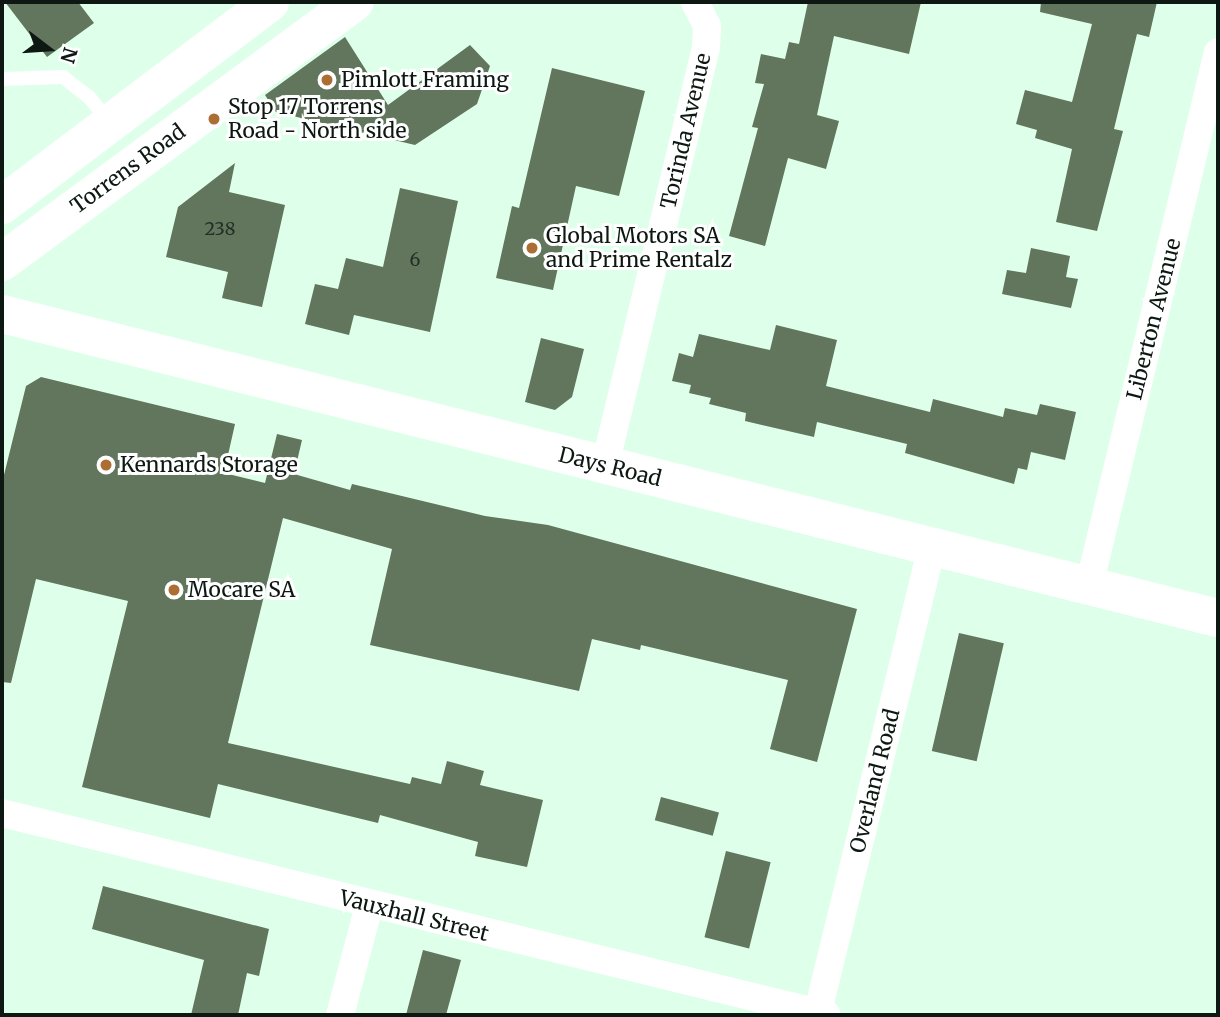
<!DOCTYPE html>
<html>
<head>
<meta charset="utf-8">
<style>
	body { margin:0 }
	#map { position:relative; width:1220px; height:1017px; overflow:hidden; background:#deffea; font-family:Merriweather,serif }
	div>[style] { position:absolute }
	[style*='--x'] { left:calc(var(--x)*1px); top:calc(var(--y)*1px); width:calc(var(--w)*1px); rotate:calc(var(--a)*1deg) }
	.building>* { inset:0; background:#62755d; transform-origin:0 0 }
	.service>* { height:14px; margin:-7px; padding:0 7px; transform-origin:7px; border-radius:7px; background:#fff }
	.minor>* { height:28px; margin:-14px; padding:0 14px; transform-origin:14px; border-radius:14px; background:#fff }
	.secondary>* { height:38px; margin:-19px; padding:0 19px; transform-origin:19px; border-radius:19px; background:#fff }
	.dots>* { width:19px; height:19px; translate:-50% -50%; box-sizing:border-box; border:4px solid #fff; border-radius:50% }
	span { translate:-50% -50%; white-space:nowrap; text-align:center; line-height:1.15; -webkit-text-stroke:6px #fff; paint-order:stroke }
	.number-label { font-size:18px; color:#222f24 }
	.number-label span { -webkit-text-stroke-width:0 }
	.poi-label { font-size:21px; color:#0c1811 }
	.left { translate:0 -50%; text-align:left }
	.street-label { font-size:21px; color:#0c1811 }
	.frame { position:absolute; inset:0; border:4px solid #0c1811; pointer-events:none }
	.north { position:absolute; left:14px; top:14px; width:70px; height:70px; -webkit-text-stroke:5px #fff; paint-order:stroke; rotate:107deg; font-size:19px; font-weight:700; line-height:28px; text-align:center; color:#0c1811 }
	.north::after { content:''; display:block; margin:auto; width:24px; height:32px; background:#0c1811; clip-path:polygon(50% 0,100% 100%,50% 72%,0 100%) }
</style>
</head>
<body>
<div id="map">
	<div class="building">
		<div style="clip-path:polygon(5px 2px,78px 2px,94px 23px,47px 57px)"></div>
		<div style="clip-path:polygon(808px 2px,921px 2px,909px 54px,834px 36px,817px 115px,839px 121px,826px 169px,788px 158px,765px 246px,729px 236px,758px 128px,752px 127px,764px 84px,755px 83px,761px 54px,785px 59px,789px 42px,799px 44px)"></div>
		<div style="clip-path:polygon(1041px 2px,1157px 2px,1149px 37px,1137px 34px,1114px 129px,1123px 131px,1097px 231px,1056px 222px,1072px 149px,1035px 138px,1037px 130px,1016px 124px,1025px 90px,1072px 102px,1092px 24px,1040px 12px)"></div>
		<div style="clip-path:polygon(345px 37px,388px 105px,470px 45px,490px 66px,477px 104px,415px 145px,276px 112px,265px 95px)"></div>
		<div style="clip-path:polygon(552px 68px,645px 91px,619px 196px,576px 186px,553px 290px,496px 278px,512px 206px,519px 208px)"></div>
		<div style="clip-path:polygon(235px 163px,229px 192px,285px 205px,262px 307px,222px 298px,228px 272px,166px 257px,178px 207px)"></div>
		<div style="clip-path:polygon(400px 188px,458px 201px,430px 332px,354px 315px,349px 335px,305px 324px,315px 284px,338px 289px,346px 258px,383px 267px)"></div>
		<div style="clip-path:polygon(1031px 248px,1070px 256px,1066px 277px,1078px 279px,1071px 308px,1002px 294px,1007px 270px,1026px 273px)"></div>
		<div style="clip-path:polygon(776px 325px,837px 340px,826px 386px,930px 412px,933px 399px,1003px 417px,1005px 408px,1037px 415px,1040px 404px,1076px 412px,1065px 460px,1031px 452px,1027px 470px,1018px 468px,1014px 484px,905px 453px,907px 444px,817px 422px,814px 437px,745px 421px,746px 413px,709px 404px,711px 398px,689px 393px,691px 385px,672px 381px,679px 353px,693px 357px,699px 334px,770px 350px)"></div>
		<div style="clip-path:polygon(541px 338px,584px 349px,572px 397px,555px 410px,525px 402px)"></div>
		<div style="clip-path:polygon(41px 377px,235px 424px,224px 473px,265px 483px,277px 434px,302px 440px,294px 474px,350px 490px,352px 484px,485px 516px,548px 525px,857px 609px,817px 762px,770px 749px,788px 680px,641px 645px,640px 650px,592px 639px,579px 691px,370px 645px,392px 549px,283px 518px,228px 743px,410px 784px,412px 777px,441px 784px,447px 761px,484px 771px,480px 785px,543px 800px,527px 867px,475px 856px,478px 842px,380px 815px,378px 823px,218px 784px,210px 818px,82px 787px,128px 601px,36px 579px,11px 683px,2px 682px,2px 483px,26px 386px)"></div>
		<div style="left:959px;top:633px;width:46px;height:121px;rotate:13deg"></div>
		<div style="left:661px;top:797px;width:60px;height:24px;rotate:15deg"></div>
		<div style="left:726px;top:851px;width:46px;height:89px;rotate:14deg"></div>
		<div style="clip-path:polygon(103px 886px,269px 929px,259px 976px,247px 973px,238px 1015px,191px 1015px,204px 960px,92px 929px)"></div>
		<div style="clip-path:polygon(423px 950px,461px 960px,446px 1015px,406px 1015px)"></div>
	</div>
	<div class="service">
		<div style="--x:2;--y:79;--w:61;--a:-1.9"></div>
		<div style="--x:63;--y:77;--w:33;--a:38"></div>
		<div style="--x:89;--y:97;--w:32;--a:51"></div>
	</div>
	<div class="minor">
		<div style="--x:605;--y:465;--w:429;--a:-76.4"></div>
		<div style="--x:706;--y:48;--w:22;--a:-87"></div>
		<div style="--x:707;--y:26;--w:27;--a:-117"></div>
		<div style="--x:1089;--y:586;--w:549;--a:-76.42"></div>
		<div style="--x:2;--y:813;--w:849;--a:13.76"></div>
		<div style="--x:340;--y:1015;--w:113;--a:-75.1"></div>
		<div style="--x:817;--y:1015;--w:482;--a:-76.2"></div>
	</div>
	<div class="secondary">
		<div style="--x:2;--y:205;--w:336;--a:-37.1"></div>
		<div style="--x:2;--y:262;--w:438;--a:-36.4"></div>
		<div style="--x:2;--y:314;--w:1253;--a:14.04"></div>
	</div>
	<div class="dots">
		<div style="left:327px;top:80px;background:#ac6e33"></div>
		<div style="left:214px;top:119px;background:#ac6e33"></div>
		<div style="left:532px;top:248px;background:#ac6e33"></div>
		<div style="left:106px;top:465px;background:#ac6e33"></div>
		<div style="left:174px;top:590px;background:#ac6e33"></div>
	</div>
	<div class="number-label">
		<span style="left:220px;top:229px">238</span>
		<span style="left:415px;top:260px">6</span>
	</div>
	<div class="poi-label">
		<span class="left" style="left:341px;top:80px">Pimlott Framing</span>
		<span class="left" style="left:228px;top:119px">Stop 17 Torrens<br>Road - North side</span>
		<span class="left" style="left:546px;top:248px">Global Motors SA<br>and Prime Rentalz</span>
		<span class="left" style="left:120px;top:465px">Kennards Storage</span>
		<span class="left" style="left:188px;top:590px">Mocare SA</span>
	</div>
	<div class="street-label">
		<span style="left:686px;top:131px;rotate:-77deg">Torinda Avenue</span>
		<span style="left:128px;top:169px;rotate:-36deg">Torrens Road</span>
		<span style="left:1154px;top:319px;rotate:-76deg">Liberton Avenue</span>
		<span style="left:610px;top:467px;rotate:14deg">Days Road</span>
		<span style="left:875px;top:781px;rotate:-76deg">Overland Road</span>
		<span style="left:414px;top:916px;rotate:14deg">Vauxhall Street</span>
	</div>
	<div class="frame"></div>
	<div class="north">N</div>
</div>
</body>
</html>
